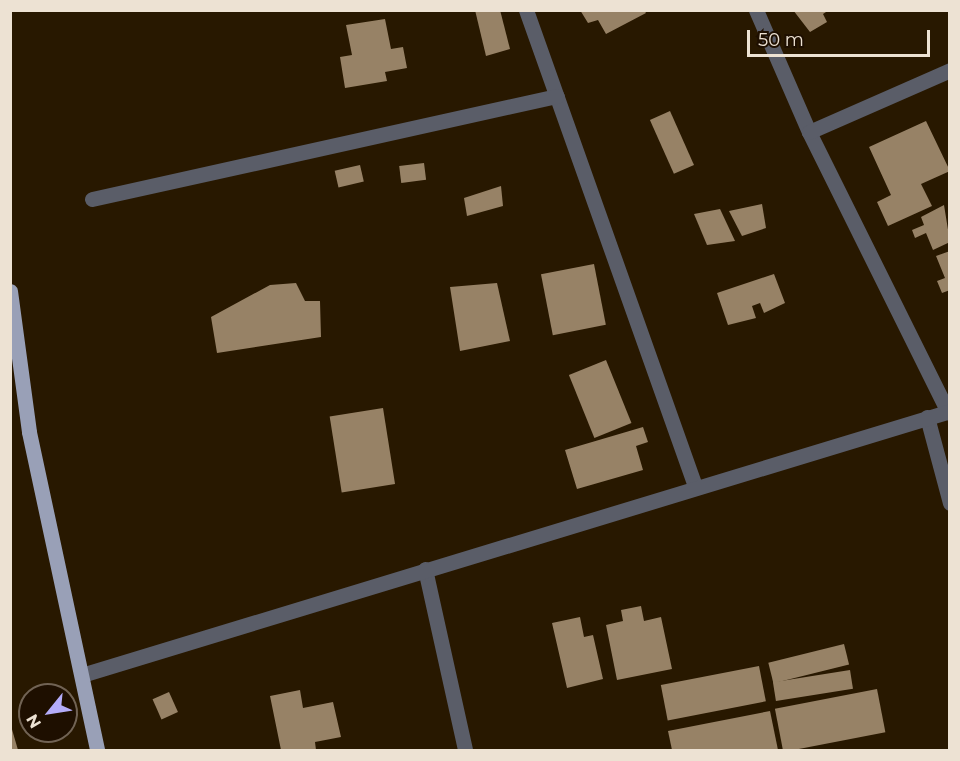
<!DOCTYPE html>
<html>
<head>
<meta charset="utf-8">
<style>
	body { margin:0 }
	#map { position:relative; width:960px; height:761px; overflow:hidden; background:#281800; font-family:Montserrat,sans-serif }
	div>[style] { position:absolute }
	[style*='--x'] { left:calc(var(--x)*1px); top:calc(var(--y)*1px); width:calc(var(--w)*1px); rotate:calc(var(--a)*1deg) }
	.building>* { inset:0; background:#978266; transform-origin:0 0 }
	.minor>* { height:15px; margin:-7.5px; padding:0 7.5px; transform-origin:7.5px; border-radius:7.5px; background:#5a5d68 }
	.major>* { height:15px; margin:-7.5px; padding:0 7.5px; transform-origin:7.5px; border-radius:7.5px; background:#99a0b7 }
	span { translate:-50% -50%; white-space:nowrap; text-align:center; line-height:1.15; -webkit-text-stroke:6px #1e0f00; paint-order:stroke }
	.frame { position:absolute; inset:0; border:12px solid #ede2d3; pointer-events:none }
	.north { position:absolute; left:18px; top:683px; width:60px; height:60px; box-sizing:border-box; background:#1e0f00; border:2px solid #716354; border-radius:50%; rotate:240deg; font-size:16px; font-weight:700; line-height:24px; text-align:center; color:#ede2d3 }
	.north::after { content:''; display:block; margin:auto; width:21px; height:27px; background:#b4acf9; clip-path:polygon(50% 0,100% 100%,50% 72%,0 100%) }
	.scale { position:absolute; left:747px; top:30px; width:183px; height:27px; box-sizing:border-box; border:3px solid #ede2d3; border-top:0; padding-left:8px; font-size:18px; line-height:21px; white-space:nowrap; color:#ede2d3; -webkit-text-stroke:4px #1e0f00; paint-order:stroke }
</style>
</head>
<body>
<div id="map">
	<div class="building">
		<div style="clip-path:polygon(475px 10px,500px 10px,510px 49px,486px 56px)"></div>
		<div style="clip-path:polygon(580px 10px,644px 10px,646px 13px,606px 34px,598px 20px,588px 23px)"></div>
		<div style="clip-path:polygon(793px 10px,829px 10px,823px 14px,827px 22px,810px 32px)"></div>
		<div style="clip-path:polygon(385px 19px,391px 49px,403px 47px,407px 68px,385px 72px,387px 81px,345px 88px,340px 57px,352px 55px,346px 25px)"></div>
		<div style="left:670px;top:111px;width:59px;height:22px;rotate:66deg"></div>
		<div style="clip-path:polygon(926px 121px,950px 171px,921px 184px,932px 206px,888px 226px,877px 202px,891px 195px,869px 147px)"></div>
		<div style="left:424px;top:163px;width:17px;height:25px;rotate:83deg"></div>
		<div style="left:360px;top:165px;width:17px;height:26px;rotate:77deg"></div>
		<div style="clip-path:polygon(501px 186px,503px 206px,467px 216px,464px 198px)"></div>
		<div style="clip-path:polygon(762px 204px,766px 228px,742px 236px,729px 211px)"></div>
		<div style="clip-path:polygon(944px 205px,950px 242px,933px 250px,926px 233px,915px 238px,912px 230px,924px 225px,921px 217px)"></div>
		<div style="clip-path:polygon(720px 209px,735px 241px,707px 245px,694px 214px)"></div>
		<div style="clip-path:polygon(950px 251px,950px 290px,942px 293px,937px 281px,945px 278px,936px 256px)"></div>
		<div style="left:594px;top:264px;width:62px;height:54px;rotate:79deg"></div>
		<div style="clip-path:polygon(774px 274px,785px 303px,764px 313px,760px 303px,752px 306px,756px 318px,728px 325px,717px 293px)"></div>
		<div style="clip-path:polygon(296px 283px,305px 301px,320px 301px,321px 337px,217px 353px,211px 317px,270px 285px)"></div>
		<div style="clip-path:polygon(497px 283px,510px 341px,460px 351px,450px 287px)"></div>
		<div style="left:606px;top:360px;width:68px;height:40px;rotate:68deg"></div>
		<div style="left:383px;top:408px;width:77px;height:54px;rotate:81deg"></div>
		<div style="clip-path:polygon(643px 427px,648px 442px,636px 446px,643px 470px,577px 489px,565px 450px)"></div>
		<div style="clip-path:polygon(641px 606px,644px 621px,661px 617px,672px 669px,617px 680px,606px 625px,623px 621px,621px 610px)"></div>
		<div style="clip-path:polygon(580px 617px,584px 637px,593px 635px,603px 679px,567px 688px,552px 623px)"></div>
		<div style="left:844px;top:644px;width:21px;height:78px;rotate:76deg"></div>
		<div style="left:759px;top:666px;width:36px;height:100px;rotate:79deg"></div>
		<div style="left:850px;top:670px;width:19px;height:78px;rotate:81deg"></div>
		<div style="left:877px;top:689px;width:44px;height:104px;rotate:79deg"></div>
		<div style="clip-path:polygon(300px 690px,303px 708px,333px 702px,341px 737px,315px 742px,316px 750px,281px 750px,270px 696px)"></div>
		<div style="left:169px;top:692px;width:22px;height:18px;rotate:66deg"></div>
		<div style="clip-path:polygon(770px 711px,778px 750px,672px 750px,668px 731px)"></div>
		<div style="clip-path:polygon(10px 726px,11px 726px,18px 750px,10px 750px)"></div>
	</div>
	<div class="minor">
		<div style="--x:526;--y:10;--w:505;--a:70.45"></div>
		<div style="--x:756;--y:10;--w:133;--a:66.5"></div>
		<div style="--x:809;--y:132;--w:313;--a:63.6"></div>
		<div style="--x:809;--y:132;--w:154;--a:-23.7"></div>
		<div style="--x:92;--y:199;--w:476;--a:-12.5"></div>
		<div style="--x:927;--y:417;--w:89;--a:75"></div>
		<div style="--x:425;--y:569;--w:185;--a:77.5"></div>
		<div style="--x:85;--y:674;--w:904;--a:-16.91"></div>
	</div>
	<div class="major">
		<div style="--x:10;--y:291;--w:142;--a:82.3"></div>
		<div style="--x:29;--y:432;--w:325;--a:77.9"></div>
	</div>
	<div class="frame"></div>
	<div class="north">N</div>
	<div class="scale">50 m</div>
</div>
</body>
</html>
